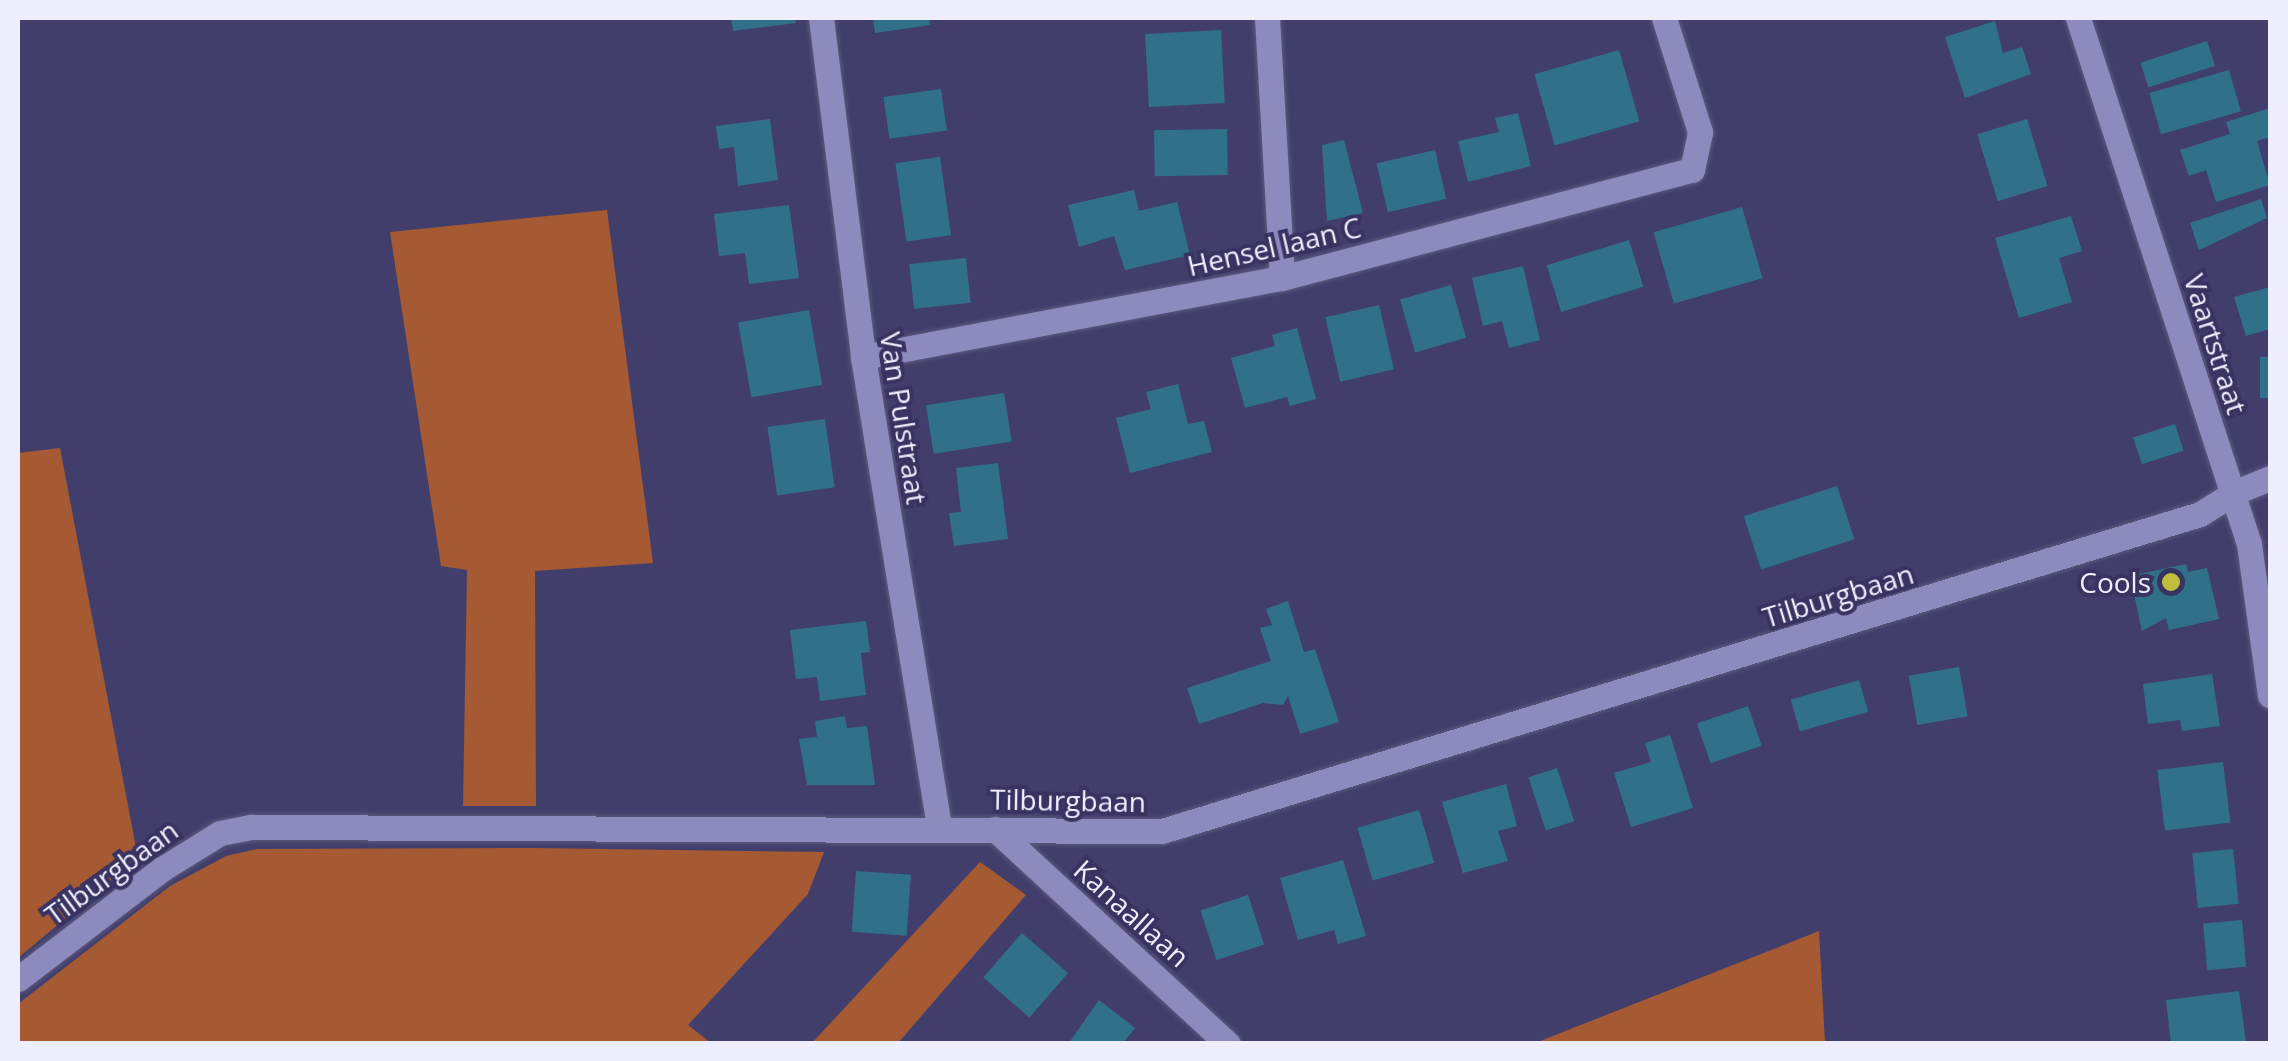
<!DOCTYPE html>
<html>
<head>
<meta charset="utf-8">
<style>
	body { margin:0 }
	#map { position:relative; width:2288px; height:1061px; overflow:hidden; background:#423e6c; font-family:"Open Sans",sans-serif }
	div>[style] { position:absolute }
	[style*='--x'] { left:calc(var(--x)*1px); top:calc(var(--y)*1px); width:calc(var(--w)*1px); rotate:calc(var(--a)*1deg) }
	.green>* { inset:0; background:#a55a33 }
	.building>* { inset:0; background:#307189; transform-origin:0 0 }
	.roads { filter:drop-shadow(0 0 2px #5c597d) drop-shadow(0 0 2px #5c597d) }
	.minor>* { height:25px; margin:-12.5px; padding:0 12.5px; transform-origin:12.5px; border-radius:12.5px; background:#8d8abd }
	.tertiary>* { height:25px; margin:-12.5px; padding:0 12.5px; transform-origin:12.5px; border-radius:12.5px; background:#8d8abd }
	.secondary>* { height:25px; margin:-12.5px; padding:0 12.5px; transform-origin:12.5px; border-radius:12.5px; background:#8d8abd }
	.dots>* { width:28px; height:28px; translate:-50% -50%; box-sizing:border-box; border:5px solid #383360; border-radius:50% }
	span { translate:-50% -50%; white-space:nowrap; text-align:center; line-height:1.15; -webkit-text-stroke:8px #383360; paint-order:stroke }
	.street-label { font-size:28px; color:#eef }
	.poi-label { font-size:28px; color:#eef }
	.right { translate:-100% -50%; text-align:right }
	.frame { position:absolute; inset:0; border:20px solid #eef; pointer-events:none }
</style>
</head>
<body>
<div id="map">
	<div class="green">
		<div style="clip-path:polygon(607px 210px,653px 563px,535px 571px,536px 806px,463px 806px,467px 570px,441px 566px,390px 232px)"></div>
		<div style="clip-path:polygon(60px 448px,138px 858px,18px 958px,18px 453px)"></div>
		<div style="clip-path:polygon(257px 849px,536px 848px,824px 852px,808px 894px,688px 1025px,711px 1043px,18px 1043px,18px 1004px,170px 886px,226px 856px)"></div>
		<div style="clip-path:polygon(980px 862px,1026px 895px,898px 1043px,812px 1043px)"></div>
		<div style="clip-path:polygon(1819px 931px,1825px 1043px,1535px 1043px)"></div>
	</div>
	<div class="building">
		<div style="clip-path:polygon(731px 18px,795px 18px,796px 23px,733px 31px)"></div>
		<div style="clip-path:polygon(873px 18px,929px 18px,930px 25px,875px 33px)"></div>
		<div style="clip-path:polygon(1995px 21px,2003px 53px,2022px 47px,2031px 74px,1965px 98px,1945px 37px)"></div>
		<div style="left:1221px;top:30px;width:73px;height:76px;rotate:87deg"></div>
		<div style="left:2207px;top:41px;width:26px;height:70px;rotate:72deg"></div>
		<div style="left:1619px;top:50px;width:74px;height:88px;rotate:74deg"></div>
		<div style="left:2229px;top:70px;width:43px;height:83px;rotate:74deg"></div>
		<div style="left:941px;top:89px;width:42px;height:58px;rotate:82deg"></div>
		<div style="clip-path:polygon(2270px 108px,2270px 137px,2257px 141px,2270px 185px,2216px 202px,2206px 170px,2189px 176px,2180px 150px,2230px 134px,2226px 122px)"></div>
		<div style="clip-path:polygon(1518px 113px,1531px 166px,1468px 182px,1458px 141px,1499px 132px,1495px 118px)"></div>
		<div style="clip-path:polygon(770px 119px,778px 180px,738px 186px,734px 147px,719px 149px,716px 126px)"></div>
		<div style="left:2027px;top:119px;width:70px;height:52px;rotate:73deg"></div>
		<div style="left:1227px;top:129px;width:46px;height:73px;rotate:89deg"></div>
		<div style="clip-path:polygon(1344px 140px,1363px 213px,1327px 221px,1322px 145px)"></div>
		<div style="left:1435px;top:150px;width:50px;height:60px;rotate:77deg"></div>
		<div style="left:940px;top:157px;width:79px;height:45px;rotate:82deg"></div>
		<div style="clip-path:polygon(1134px 190px,1139px 211px,1177px 202px,1190px 255px,1125px 270px,1114px 236px,1079px 247px,1068px 205px)"></div>
		<div style="clip-path:polygon(2261px 199px,2267px 218px,2199px 250px,2190px 223px)"></div>
		<div style="clip-path:polygon(789px 205px,799px 278px,749px 284px,745px 253px,719px 256px,714px 214px)"></div>
		<div style="left:1742px;top:207px;width:74px;height:92px;rotate:74deg"></div>
		<div style="clip-path:polygon(2071px 216px,2082px 251px,2059px 258px,2072px 302px,2019px 318px,1995px 238px)"></div>
		<div style="left:1629px;top:240px;width:49px;height:86px;rotate:73deg"></div>
		<div style="left:966px;top:258px;width:45px;height:57px;rotate:84deg"></div>
		<div style="clip-path:polygon(1523px 266px,1540px 340px,1509px 348px,1502px 321px,1483px 326px,1472px 278px)"></div>
		<div style="left:1451px;top:285px;width:55px;height:53px;rotate:74deg"></div>
		<div style="clip-path:polygon(2270px 287px,2270px 329px,2246px 336px,2234px 297px)"></div>
		<div style="left:1379px;top:305px;width:66px;height:55px;rotate:77deg"></div>
		<div style="left:809px;top:310px;width:76px;height:72px;rotate:80deg"></div>
		<div style="clip-path:polygon(1297px 328px,1316px 399px,1290px 406px,1287px 397px,1245px 408px,1231px 358px,1275px 346px,1272px 335px)"></div>
		<div style="left:2260px;top:357px;width:10px;height:41px"></div>
		<div style="clip-path:polygon(1178px 384px,1188px 424px,1204px 421px,1212px 452px,1130px 473px,1116px 418px,1151px 409px,1146px 392px)"></div>
		<div style="left:1004px;top:393px;width:49px;height:79px;rotate:81deg"></div>
		<div style="left:825px;top:419px;width:69px;height:58px;rotate:82deg"></div>
		<div style="left:2175px;top:424px;width:28px;height:44px;rotate:72deg"></div>
		<div style="clip-path:polygon(998px 463px,1008px 539px,954px 546px,949px 513px,961px 512px,956px 468px)"></div>
		<div style="left:1837px;top:486px;width:56px;height:98px;rotate:72deg"></div>
		<div style="clip-path:polygon(2186px 564px,2188px 572px,2207px 568px,2219px 619px,2169px 630px,2166px 618px,2142px 631px,2130px 576px)"></div>
		<div style="clip-path:polygon(1288px 601px,1304px 652px,1315px 649px,1339px 722px,1300px 734px,1288px 696px,1283px 705px,1263px 703px,1199px 724px,1187px 688px,1271px 661px,1260px 628px,1272px 625px,1266px 609px)"></div>
		<div style="clip-path:polygon(866px 621px,870px 652px,861px 653px,866px 695px,820px 701px,817px 677px,796px 679px,790px 630px)"></div>
		<div style="left:1959px;top:667px;width:50px;height:51px;rotate:80deg"></div>
		<div style="clip-path:polygon(2212px 674px,2220px 726px,2182px 731px,2180px 720px,2148px 724px,2143px 684px)"></div>
		<div style="left:1859px;top:680px;width:33px;height:71px;rotate:74deg"></div>
		<div style="left:1748px;top:706px;width:42px;height:54px;rotate:71deg"></div>
		<div style="clip-path:polygon(845px 716px,847px 728px,867px 726px,875px 785px,807px 785px,799px 739px,817px 737px,815px 721px)"></div>
		<div style="clip-path:polygon(1670px 735px,1693px 808px,1631px 827px,1614px 773px,1651px 762px,1645px 743px)"></div>
		<div style="left:2223px;top:762px;width:61px;height:66px;rotate:83deg"></div>
		<div style="left:1557px;top:768px;width:56px;height:30px;rotate:72deg"></div>
		<div style="clip-path:polygon(1506px 784px,1517px 826px,1498px 831px,1508px 861px,1463px 873px,1442px 802px)"></div>
		<div style="left:1419px;top:810px;width:55px;height:64px;rotate:74deg"></div>
		<div style="left:2233px;top:849px;width:55px;height:41px;rotate:84deg"></div>
		<div style="clip-path:polygon(1343px 860px,1366px 936px,1338px 944px,1334px 930px,1298px 940px,1280px 878px)"></div>
		<div style="left:856px;top:871px;width:55px;height:61px;rotate:4deg"></div>
		<div style="left:1248px;top:895px;width:52px;height:50px;rotate:72deg"></div>
		<div style="left:2242px;top:920px;width:47px;height:39px;rotate:85deg"></div>
		<div style="left:1022px;top:933px;width:61px;height:59px;rotate:41deg"></div>
		<div style="clip-path:polygon(2239px 991px,2246px 1042px,2171px 1044px,2166px 1000px)"></div>
		<div style="clip-path:polygon(1099px 1000px,1135px 1028px,1122px 1044px,1068px 1044px)"></div>
	</div>
	<div class="roads">
		<div class="minor">
			<div style="--x:821;--y:18;--w:342;--a:82.9"></div>
			<div style="--x:863;--y:357;--w:476;--a:80.8"></div>
			<div style="--x:1267;--y:18;--w:260;--a:86.7"></div>
			<div style="--x:863;--y:357;--w:426;--a:-10.7"></div>
			<div style="--x:1282;--y:278;--w:424;--a:-14.8"></div>
			<div style="--x:1692;--y:170;--w:39;--a:-78"></div>
			<div style="--x:1700;--y:132;--w:120;--a:-107.5"></div>
			<div style="--x:995;--y:829;--w:317;--a:42.7"></div>
			<div style="--x:18;--y:979;--w:181;--a:-37.4"></div>
			<div style="--x:162;--y:869;--w:68;--a:-31.8"></div>
			<div style="--x:220;--y:833;--w:32;--a:-11"></div>
			<div style="--x:251;--y:827;--w:911;--a:0.25"></div>
			<div style="--x:1162;--y:831;--w:1085;--a:-16.98"></div>
			<div style="--x:2200;--y:514;--w:39;--a:-32"></div>
		</div>
		<div class="tertiary">
			<div style="--x:2233;--y:493;--w:40;--a:-22"></div>
		</div>
		<div class="secondary">
			<div style="--x:2078;--y:18;--w:553;--a:71.99"></div>
			<div style="--x:2249;--y:544;--w:153;--a:82.1"></div>
		</div>
	</div>
	<div class="dots">
		<div style="left:2171px;top:582px;background:#c3bd3e"></div>
	</div>
	<div class="street-label">
		<span style="left:1274px;top:246px;rotate:-13deg">Hensel laan C</span>
		<span style="left:2216px;top:344px;rotate:72deg">Vaartstraat</span>
		<span style="left:904px;top:418px;rotate:81deg">Van Pulstraat</span>
		<span style="left:1838px;top:595px;rotate:-17deg">Tilburgbaan</span>
		<span style="left:1068px;top:800px;rotate:1deg">Tilburgbaan</span>
		<span style="left:111px;top:872px;rotate:-36deg">Tilburgbaan</span>
		<span style="left:1132px;top:913px;rotate:42deg">Kanaallaan</span>
	</div>
	<div class="poi-label">
		<span class="right" style="left:2151px;top:582px">Cools</span>
	</div>
	<div class="frame"></div>
</div>
</body>
</html>
